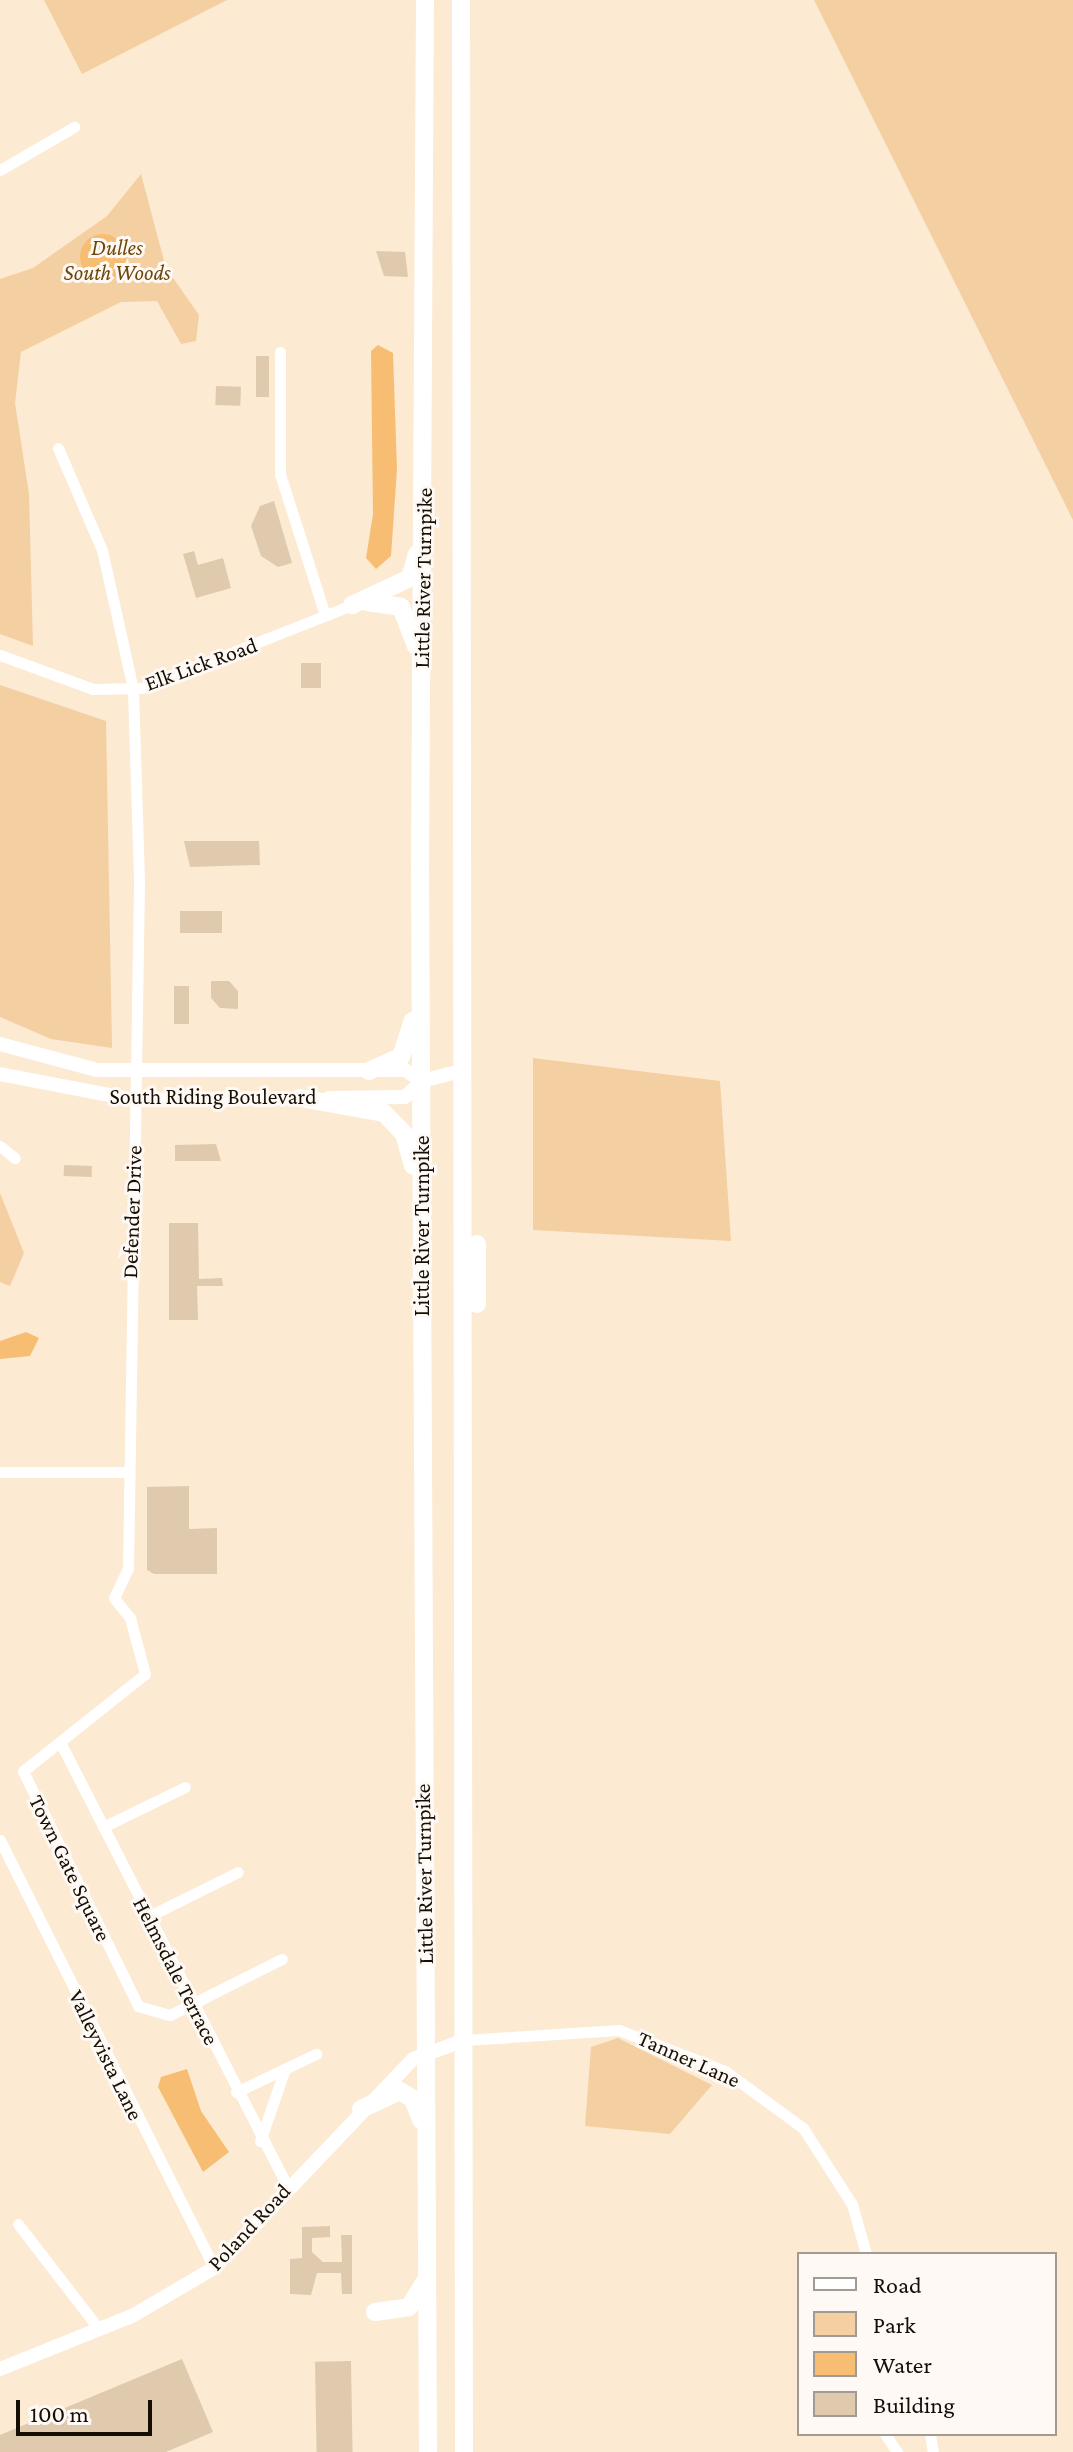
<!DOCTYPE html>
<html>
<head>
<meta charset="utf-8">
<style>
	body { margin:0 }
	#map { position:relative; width:1073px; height:2452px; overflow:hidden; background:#fcead3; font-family:"Crimson Pro",serif }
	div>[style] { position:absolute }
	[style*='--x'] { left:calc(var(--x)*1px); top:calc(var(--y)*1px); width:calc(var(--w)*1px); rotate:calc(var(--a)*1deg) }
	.green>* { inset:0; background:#f4cfa1 }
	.water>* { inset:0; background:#f7be73 }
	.round { border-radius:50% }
	.building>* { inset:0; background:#e0caae; transform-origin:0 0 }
	.minor>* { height:11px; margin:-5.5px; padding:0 5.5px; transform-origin:5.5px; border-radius:5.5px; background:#fff }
	.tertiary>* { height:14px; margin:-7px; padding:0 7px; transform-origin:7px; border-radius:7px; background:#fff }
	.trunk>* { height:18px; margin:-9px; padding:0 9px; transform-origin:9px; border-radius:9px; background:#fff }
	span { translate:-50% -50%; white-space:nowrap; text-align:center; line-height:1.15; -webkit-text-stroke:6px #fef9f4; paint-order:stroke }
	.park-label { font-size:22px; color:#6c470b; font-style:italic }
	.street-label { font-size:22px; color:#150e05 }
	.legend { position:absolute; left:797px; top:2252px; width:260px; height:184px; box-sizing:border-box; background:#fef9f4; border:2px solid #a19b94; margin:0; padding:10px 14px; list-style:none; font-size:24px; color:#150e05 }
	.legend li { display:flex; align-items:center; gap:16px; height:40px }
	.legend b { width:40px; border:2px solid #a19b94 }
	.scale { position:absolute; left:16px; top:2400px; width:136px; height:36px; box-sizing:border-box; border:4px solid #150e05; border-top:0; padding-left:10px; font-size:24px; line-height:28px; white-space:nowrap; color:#150e05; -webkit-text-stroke:6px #fef9f4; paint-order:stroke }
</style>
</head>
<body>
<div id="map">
	<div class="green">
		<div style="clip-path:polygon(44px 0,227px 0,82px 74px)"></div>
		<div style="clip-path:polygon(814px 0,1073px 0,1073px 520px)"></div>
		<div style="clip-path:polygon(141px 174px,166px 268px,199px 315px,196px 341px,181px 344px,157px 301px,121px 302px,21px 352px,15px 403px,29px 494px,33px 646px,0 634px,0 279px,33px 268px,107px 216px)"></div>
		<div style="clip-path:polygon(0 685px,106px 721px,112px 1048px,51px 1039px,0 1017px)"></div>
		<div style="clip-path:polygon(533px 1058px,720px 1081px,731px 1241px,533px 1230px)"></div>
		<div style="clip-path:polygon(0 1193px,24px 1253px,10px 1286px,0 1282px)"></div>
		<div style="clip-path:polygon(618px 2038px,712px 2085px,670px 2134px,585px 2126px,591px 2047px)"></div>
	</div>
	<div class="water">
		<div class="round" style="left:80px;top:234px;width:46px;height:46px"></div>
		<div style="clip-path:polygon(378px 345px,393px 353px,397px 469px,391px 556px,376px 569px,366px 558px,373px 514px,371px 351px)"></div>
		<div style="clip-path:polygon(26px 1332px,39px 1338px,30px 1356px,0 1359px,0 1341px)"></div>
		<div style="clip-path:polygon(187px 2069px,201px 2111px,229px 2152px,203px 2172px,158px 2087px,161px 2077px)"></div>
	</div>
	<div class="building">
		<div style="clip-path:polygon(376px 251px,405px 252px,408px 277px,384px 276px)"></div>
		<div style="left:256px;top:356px;width:13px;height:41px"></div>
		<div style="left:216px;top:386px;width:25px;height:19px;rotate:2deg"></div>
		<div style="clip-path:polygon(274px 501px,292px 563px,278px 567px,261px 556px,251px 526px,260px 506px)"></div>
		<div style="clip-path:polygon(194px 551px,198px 565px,223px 558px,231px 588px,196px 598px,183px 554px)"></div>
		<div style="left:301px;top:663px;width:20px;height:25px"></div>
		<div style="clip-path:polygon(184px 841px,259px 841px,260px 865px,190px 867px)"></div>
		<div style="left:180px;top:911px;width:42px;height:22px"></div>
		<div style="clip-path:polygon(211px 981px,229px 981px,238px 991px,238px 1009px,220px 1008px,211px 998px)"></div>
		<div style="left:174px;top:986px;width:15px;height:38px"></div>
		<div style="clip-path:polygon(175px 1145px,216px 1144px,221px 1161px,175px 1161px)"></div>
		<div style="left:64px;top:1165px;width:28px;height:11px;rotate:2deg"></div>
		<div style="clip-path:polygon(169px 1223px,198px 1223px,199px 1279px,222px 1278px,223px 1286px,197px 1286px,198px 1320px,169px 1320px)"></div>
		<div style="clip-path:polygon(189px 1486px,189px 1529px,217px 1528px,217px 1574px,154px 1574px,147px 1570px,147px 1487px)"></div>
		<div style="clip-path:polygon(330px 2226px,330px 2237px,312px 2238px,312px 2252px,323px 2262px,342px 2262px,341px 2235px,352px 2235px,352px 2294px,342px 2294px,341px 2273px,317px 2273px,311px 2295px,290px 2294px,290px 2259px,302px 2258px,302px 2227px)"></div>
		<div style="clip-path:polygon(182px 2359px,213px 2432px,166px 2452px,0 2452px,0 2435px)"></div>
		<div style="left:351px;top:2361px;width:91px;height:36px;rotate:89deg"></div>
	</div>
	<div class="minor">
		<div style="--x:0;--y:170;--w:86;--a:-30.2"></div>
		<div style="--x:280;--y:352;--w:122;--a:90"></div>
		<div style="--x:280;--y:474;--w:148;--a:72.3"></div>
		<div style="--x:58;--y:448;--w:111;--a:66.7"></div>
		<div style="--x:102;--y:550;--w:142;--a:77.4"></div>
		<div style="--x:133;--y:689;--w:195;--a:88.2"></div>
		<div style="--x:139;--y:884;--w:684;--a:90.92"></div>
		<div style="--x:128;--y:1568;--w:33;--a:115"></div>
		<div style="--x:114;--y:1598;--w:26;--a:51"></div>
		<div style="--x:130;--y:1618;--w:58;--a:75"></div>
		<div style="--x:145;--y:1674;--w:156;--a:141.5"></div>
		<div style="--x:23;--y:1771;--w:262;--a:63.9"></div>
		<div style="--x:138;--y:2006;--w:33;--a:16"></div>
		<div style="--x:170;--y:2015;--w:125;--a:-26.6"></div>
		<div style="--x:0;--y:655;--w:99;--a:20.1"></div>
		<div style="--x:93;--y:689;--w:49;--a:-1.2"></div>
		<div style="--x:142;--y:688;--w:226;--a:-21.6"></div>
		<div style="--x:0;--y:1146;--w:19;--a:39"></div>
		<div style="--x:0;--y:1472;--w:126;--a:0"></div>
		<div style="--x:60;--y:1742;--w:498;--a:62.9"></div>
		<div style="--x:103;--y:1827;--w:91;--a:-26"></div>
		<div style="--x:0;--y:1840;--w:479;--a:63.4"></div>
		<div style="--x:149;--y:1916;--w:99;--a:-26.3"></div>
		<div style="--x:465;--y:2040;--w:154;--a:-3.7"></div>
		<div style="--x:619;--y:2030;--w:114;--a:21.1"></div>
		<div style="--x:725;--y:2071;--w:97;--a:36.2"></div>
		<div style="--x:803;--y:2128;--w:90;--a:57.2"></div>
		<div style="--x:852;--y:2204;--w:52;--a:74.4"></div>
		<div style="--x:236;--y:2092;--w:89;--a:-25.4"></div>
		<div style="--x:260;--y:2141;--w:76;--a:-70.9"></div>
		<div style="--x:18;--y:2224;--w:133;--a:52.4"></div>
		<div style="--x:885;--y:2434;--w:22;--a:56"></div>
		<div style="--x:930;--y:2434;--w:18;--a:81"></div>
	</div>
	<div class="tertiary">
		<div style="--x:0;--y:1044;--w:100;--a:15"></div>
		<div style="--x:97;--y:1070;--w:308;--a:0"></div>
		<div style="--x:405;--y:1070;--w:20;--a:33"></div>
		<div style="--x:0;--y:1074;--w:137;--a:10.9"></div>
		<div style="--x:135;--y:1100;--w:174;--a:-0.7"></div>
		<div style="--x:329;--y:1098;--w:76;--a:-0.8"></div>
		<div style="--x:405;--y:1097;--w:23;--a:-43"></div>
		<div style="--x:422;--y:1081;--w:40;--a:-14.4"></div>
		<div style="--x:0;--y:2369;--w:142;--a:-21.9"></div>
		<div style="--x:132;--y:2316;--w:95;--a:-30.3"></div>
		<div style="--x:214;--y:2268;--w:289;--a:-46.4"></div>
		<div style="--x:413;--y:2059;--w:55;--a:-20.1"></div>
	</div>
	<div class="trunk">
		<div style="--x:425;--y:0;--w:866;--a:90.33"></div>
		<div style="--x:420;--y:866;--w:1586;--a:89.71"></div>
		<div style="--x:461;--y:0;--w:2452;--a:89.93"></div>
		<div style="--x:367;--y:602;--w:34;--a:8"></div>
		<div style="--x:401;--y:607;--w:42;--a:69"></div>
		<div style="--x:352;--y:605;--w:64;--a:-25"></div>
		<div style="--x:410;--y:578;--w:25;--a:-74"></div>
		<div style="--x:369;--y:1071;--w:35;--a:-24"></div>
		<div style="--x:401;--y:1057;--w:38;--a:-72"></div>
		<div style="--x:300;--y:1098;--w:85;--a:10.1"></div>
		<div style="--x:384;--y:1113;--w:29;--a:46"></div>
		<div style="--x:404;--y:1134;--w:33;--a:74"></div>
		<div style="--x:477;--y:1304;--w:60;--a:-90"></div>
		<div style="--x:361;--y:2109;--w:43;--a:-24.8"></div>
		<div style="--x:400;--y:2091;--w:15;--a:32"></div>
		<div style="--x:413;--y:2099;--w:22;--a:69"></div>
		<div style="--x:375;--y:2312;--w:34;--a:-8"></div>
		<div style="--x:409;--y:2307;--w:32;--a:-58"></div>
	</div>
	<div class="park-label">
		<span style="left:117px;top:260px">Dulles<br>South Woods</span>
	</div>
	<div class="street-label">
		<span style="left:423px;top:578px;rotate:-89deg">Little River Turnpike</span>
		<span style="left:201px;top:664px;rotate:-20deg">Elk Lick Road</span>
		<span style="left:213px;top:1097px">South Riding Boulevard</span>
		<span style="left:132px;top:1212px;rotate:-88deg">Defender Drive</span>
		<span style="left:422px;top:1226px;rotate:-90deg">Little River Turnpike</span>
		<span style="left:70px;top:1868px;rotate:64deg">Town Gate Square</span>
		<span style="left:424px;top:1874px;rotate:-91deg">Little River Turnpike</span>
		<span style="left:176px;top:1971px;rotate:63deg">Helmsdale Terrace</span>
		<span style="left:106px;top:2055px;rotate:64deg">Valleyvista Lane</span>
		<span style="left:689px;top:2059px;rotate:24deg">Tanner Lane</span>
		<span style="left:249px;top:2227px;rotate:-47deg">Poland Road</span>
	</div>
	<ul class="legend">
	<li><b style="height:10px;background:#fff"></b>Road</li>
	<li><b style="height:22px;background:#f4cfa1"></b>Park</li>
	<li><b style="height:22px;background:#f7be73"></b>Water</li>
	<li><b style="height:22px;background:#e0caae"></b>Building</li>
	</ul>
	<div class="scale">100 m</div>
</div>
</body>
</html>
